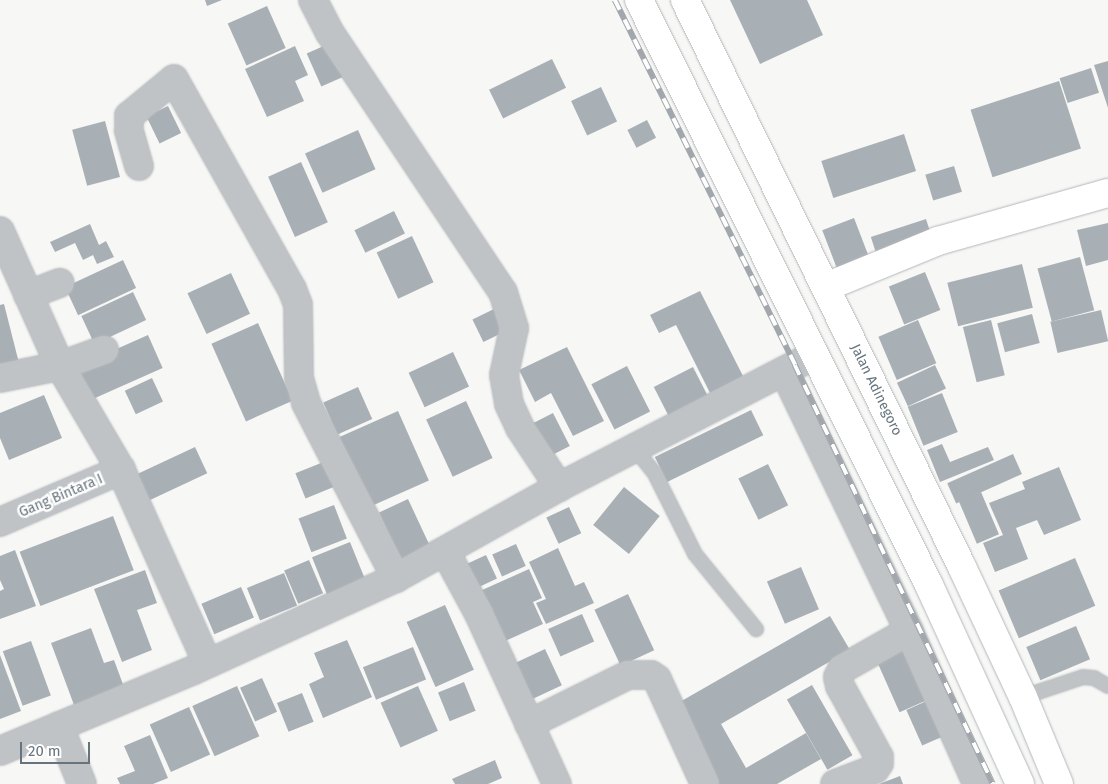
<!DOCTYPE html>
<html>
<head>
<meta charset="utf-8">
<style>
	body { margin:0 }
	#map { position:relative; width:1108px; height:784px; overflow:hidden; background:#f7f7f5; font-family:"Fira Sans",sans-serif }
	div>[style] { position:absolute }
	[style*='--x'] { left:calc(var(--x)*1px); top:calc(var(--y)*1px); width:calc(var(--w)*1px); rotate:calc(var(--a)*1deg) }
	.building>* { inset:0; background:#a9b0b5; transform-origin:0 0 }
	.roads { filter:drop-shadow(0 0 1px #b2b7bb) drop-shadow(0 0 1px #b2b7bb) }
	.lane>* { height:14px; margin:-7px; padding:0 7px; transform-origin:7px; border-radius:7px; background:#bfc3c6 }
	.street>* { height:28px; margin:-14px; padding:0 14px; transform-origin:14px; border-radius:14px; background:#bfc3c6 }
	.secondary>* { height:28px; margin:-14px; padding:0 14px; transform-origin:14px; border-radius:14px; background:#fff }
	.highway>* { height:28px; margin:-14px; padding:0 14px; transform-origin:14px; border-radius:14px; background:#fff }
	.rail>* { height:5.5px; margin-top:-2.75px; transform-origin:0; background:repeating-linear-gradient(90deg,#fff 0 11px,#a1a7ac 0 22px); box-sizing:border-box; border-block:1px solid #a1a7ac }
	span { translate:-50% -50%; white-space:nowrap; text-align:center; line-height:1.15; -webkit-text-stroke:5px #fff; paint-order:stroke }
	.street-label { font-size:14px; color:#66747d }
	.scale { position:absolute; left:20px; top:742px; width:70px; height:22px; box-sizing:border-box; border:2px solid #66747d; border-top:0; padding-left:6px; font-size:15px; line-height:18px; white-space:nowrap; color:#66747d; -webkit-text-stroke:4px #fff; paint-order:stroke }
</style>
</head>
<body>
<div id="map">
	<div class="building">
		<div style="clip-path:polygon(205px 0,222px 0,207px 6px)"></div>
		<div style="clip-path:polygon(730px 0,807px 0,823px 35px,760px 64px)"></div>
		<div style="left:267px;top:6px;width:46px;height:43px;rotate:66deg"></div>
		<div style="left:335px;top:41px;width:36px;height:31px;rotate:66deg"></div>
		<div style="clip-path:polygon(295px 46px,308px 75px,295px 81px,304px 101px,267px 117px,245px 69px)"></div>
		<div style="left:552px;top:59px;width:32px;height:70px;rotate:64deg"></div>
		<div style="clip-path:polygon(1108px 61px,1108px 108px,1094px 65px)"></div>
		<div style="left:1091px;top:68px;width:26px;height:33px;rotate:72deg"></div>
		<div style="left:1059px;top:81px;width:71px;height:93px;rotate:72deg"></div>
		<div style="left:601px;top:87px;width:38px;height:33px;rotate:65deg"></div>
		<div style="left:168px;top:106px;width:30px;height:24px;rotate:64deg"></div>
		<div style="left:647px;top:120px;width:20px;height:22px;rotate:63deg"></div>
		<div style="left:105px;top:121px;width:58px;height:34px;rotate:75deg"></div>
		<div style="left:358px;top:130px;width:43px;height:58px;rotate:66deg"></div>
		<div style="left:904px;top:134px;width:39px;height:87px;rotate:72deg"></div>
		<div style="left:301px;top:162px;width:66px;height:36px;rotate:66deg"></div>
		<div style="left:954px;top:166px;width:27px;height:30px;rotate:73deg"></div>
		<div style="left:394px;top:211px;width:25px;height:44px;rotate:64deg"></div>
		<div style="left:854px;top:218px;width:42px;height:34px;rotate:69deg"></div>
		<div style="left:926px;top:219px;width:19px;height:58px;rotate:72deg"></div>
		<div style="clip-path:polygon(1108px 223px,1108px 260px,1086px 266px,1077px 230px)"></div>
		<div style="clip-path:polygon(90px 224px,99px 245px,106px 241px,114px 257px,97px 264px,93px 255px,83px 260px,75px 243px,55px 252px,50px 242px)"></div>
		<div style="left:412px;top:236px;width:51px;height:39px;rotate:65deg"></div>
		<div style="left:1080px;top:257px;width:55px;height:44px;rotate:75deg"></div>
		<div style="left:123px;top:260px;width:31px;height:64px;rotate:65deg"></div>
		<div style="left:1022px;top:264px;width:45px;height:77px;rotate:76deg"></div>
		<div style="left:925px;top:272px;width:41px;height:39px;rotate:68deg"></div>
		<div style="left:231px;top:273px;width:45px;height:48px;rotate:65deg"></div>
		<div style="clip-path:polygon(700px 291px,743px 376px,710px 393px,676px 325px,659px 333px,650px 315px)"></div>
		<div style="left:133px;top:292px;width:31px;height:57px;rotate:65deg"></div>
		<div style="clip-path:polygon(4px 304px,19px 363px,0 368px,0 305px)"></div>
		<div style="left:494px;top:309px;width:25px;height:24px;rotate:64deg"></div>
		<div style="left:1101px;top:310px;width:32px;height:52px;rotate:77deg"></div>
		<div style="left:1032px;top:314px;width:30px;height:36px;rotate:75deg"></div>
		<div style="left:918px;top:320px;width:47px;height:43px;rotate:67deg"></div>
		<div style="left:991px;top:320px;width:57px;height:29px;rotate:76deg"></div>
		<div style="left:258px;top:323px;width:85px;height:51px;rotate:66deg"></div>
		<div style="left:148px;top:335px;width:36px;height:77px;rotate:66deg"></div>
		<div style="clip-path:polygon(567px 347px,604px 421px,573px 436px,551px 393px,535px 402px,519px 370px)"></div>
		<div style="left:453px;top:352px;width:38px;height:49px;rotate:65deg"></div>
		<div style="left:935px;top:365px;width:26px;height:42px;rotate:65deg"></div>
		<div style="left:627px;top:366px;width:51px;height:40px;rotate:63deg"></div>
		<div style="left:693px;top:367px;width:36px;height:44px;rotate:63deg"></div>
		<div style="left:152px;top:378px;width:26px;height:30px;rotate:65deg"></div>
		<div style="left:358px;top:387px;width:35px;height:38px;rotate:66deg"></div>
		<div style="left:942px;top:393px;width:42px;height:37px;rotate:68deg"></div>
		<div style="clip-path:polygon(44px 395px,62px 438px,9px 460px,0 438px,0 413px)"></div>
		<div style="left:466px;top:401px;width:63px;height:44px;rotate:65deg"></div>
		<div style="left:751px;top:410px;width:28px;height:107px;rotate:64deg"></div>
		<div style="left:398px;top:411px;width:76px;height:64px;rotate:66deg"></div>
		<div style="left:553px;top:413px;width:37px;height:22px;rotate:63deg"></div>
		<div style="clip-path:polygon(942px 444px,950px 462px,988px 447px,994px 460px,940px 482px,927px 450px)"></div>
		<div style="left:195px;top:447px;width:29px;height:66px;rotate:65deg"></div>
		<div style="left:1013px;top:454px;width:22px;height:72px;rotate:66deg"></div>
		<div style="left:326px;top:461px;width:27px;height:33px;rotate:68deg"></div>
		<div style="left:768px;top:464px;width:46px;height:33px;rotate:64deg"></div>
		<div style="clip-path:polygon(1059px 467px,1081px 520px,1044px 535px,1037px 520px,1016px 528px,1028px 559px,995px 572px,983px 543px,1003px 535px,989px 503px,1025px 489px,1022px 482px)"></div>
		<div style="left:624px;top:487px;width:46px;height:49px;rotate:39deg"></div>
		<div style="left:981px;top:492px;width:46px;height:24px;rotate:67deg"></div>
		<div style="left:408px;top:499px;width:53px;height:32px;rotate:65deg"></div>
		<div style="left:334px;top:505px;width:36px;height:38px;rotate:69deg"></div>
		<div style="left:569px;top:507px;width:29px;height:25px;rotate:65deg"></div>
		<div style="left:113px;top:516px;width:58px;height:100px;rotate:69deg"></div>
		<div style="left:350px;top:542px;width:40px;height:41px;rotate:68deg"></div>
		<div style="left:516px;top:544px;width:24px;height:26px;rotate:66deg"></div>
		<div style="clip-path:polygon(558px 548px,575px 586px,584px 582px,594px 603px,546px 624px,536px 603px,546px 599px,529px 562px)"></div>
		<div style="clip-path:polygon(15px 550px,36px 606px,0 619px,0 591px,4px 589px,0 580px,0 556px)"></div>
		<div style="left:486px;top:555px;width:26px;height:28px;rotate:65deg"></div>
		<div style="left:1075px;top:558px;width:52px;height:83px;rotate:67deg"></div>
		<div style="left:309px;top:560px;width:36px;height:27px;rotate:67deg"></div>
		<div style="left:801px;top:567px;width:46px;height:37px;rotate:67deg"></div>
		<div style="clip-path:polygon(529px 569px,542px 598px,533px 602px,543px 624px,503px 642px,480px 591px)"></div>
		<div style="clip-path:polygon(145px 570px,157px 603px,137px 610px,152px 650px,122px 662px,94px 589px)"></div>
		<div style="left:284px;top:573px;width:35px;height:40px;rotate:68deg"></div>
		<div style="left:241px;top:587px;width:33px;height:43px;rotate:67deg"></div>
		<div style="left:628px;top:594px;width:62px;height:37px;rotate:65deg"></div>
		<div style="left:445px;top:605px;width:71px;height:42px;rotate:66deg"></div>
		<div style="left:582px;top:614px;width:30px;height:37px;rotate:66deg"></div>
		<div style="clip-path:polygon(830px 616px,850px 650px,721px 724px,746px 768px,806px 733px,821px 759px,777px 784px,716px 784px,671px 707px)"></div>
		<div style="left:1076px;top:626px;width:36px;height:54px;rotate:67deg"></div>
		<div style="clip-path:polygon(91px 628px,104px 663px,114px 660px,124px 687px,74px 705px,51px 643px)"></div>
		<div style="clip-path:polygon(347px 640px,372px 697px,323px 718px,309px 684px,324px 677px,314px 653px)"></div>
		<div style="left:31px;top:641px;width:58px;height:30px;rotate:70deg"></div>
		<div style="left:413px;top:647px;width:35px;height:54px;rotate:68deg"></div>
		<div style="left:911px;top:647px;width:55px;height:37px;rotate:66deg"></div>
		<div style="left:545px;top:649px;width:40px;height:36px;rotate:65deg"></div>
		<div style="clip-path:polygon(0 655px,21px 711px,0 719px)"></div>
		<div style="left:262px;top:678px;width:37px;height:24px;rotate:66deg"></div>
		<div style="left:464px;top:682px;width:31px;height:28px;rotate:68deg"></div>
		<div style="left:812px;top:685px;width:81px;height:29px;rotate:60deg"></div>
		<div style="left:237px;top:686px;width:55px;height:49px;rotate:66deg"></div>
		<div style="left:418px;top:686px;width:49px;height:41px;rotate:66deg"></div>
		<div style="left:302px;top:693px;width:31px;height:27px;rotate:68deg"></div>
		<div style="left:931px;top:699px;width:39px;height:27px;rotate:66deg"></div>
		<div style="left:189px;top:707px;width:52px;height:43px;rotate:66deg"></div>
		<div style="clip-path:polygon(150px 735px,168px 778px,153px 784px,120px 784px,117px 778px,135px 771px,124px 746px)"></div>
		<div style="clip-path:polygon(495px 760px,502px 778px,488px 784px,455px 784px,452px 779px)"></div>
		<div style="clip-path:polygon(900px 776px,903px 784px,879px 784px)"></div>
	</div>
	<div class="roads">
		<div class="lane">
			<div style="--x:635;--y:449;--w:32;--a:51"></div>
			<div style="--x:655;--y:474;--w:89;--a:63.4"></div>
			<div style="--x:695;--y:554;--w:97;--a:50.9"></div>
			<div style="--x:1023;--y:697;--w:63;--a:-18.4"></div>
			<div style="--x:1083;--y:677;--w:11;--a:5"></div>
			<div style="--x:1094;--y:678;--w:16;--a:30"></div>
		</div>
		<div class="street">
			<div style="--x:313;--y:0;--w:37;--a:63"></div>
			<div style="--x:330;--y:33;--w:311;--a:56.3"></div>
			<div style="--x:503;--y:292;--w:38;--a:73"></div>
			<div style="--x:514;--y:328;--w:48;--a:102"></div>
			<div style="--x:504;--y:375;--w:29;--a:80"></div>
			<div style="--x:509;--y:404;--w:26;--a:65"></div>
			<div style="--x:520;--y:428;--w:71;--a:56.5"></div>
			<div style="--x:139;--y:166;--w:37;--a:-106"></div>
			<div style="--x:129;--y:130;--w:14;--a:-90"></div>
			<div style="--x:129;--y:116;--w:58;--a:-39.4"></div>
			<div style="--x:174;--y:79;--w:241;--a:60.7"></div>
			<div style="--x:292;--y:289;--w:17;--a:69"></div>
			<div style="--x:298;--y:305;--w:73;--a:89.2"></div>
			<div style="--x:299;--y:378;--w:26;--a:74"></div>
			<div style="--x:306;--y:403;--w:197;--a:62.8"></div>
			<div style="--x:0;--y:231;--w:148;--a:66"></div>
			<div style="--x:60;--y:366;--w:47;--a:-20"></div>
			<div style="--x:28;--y:295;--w:34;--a:-21"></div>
			<div style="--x:784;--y:371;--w:288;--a:64.3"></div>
			<div style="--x:909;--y:631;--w:167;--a:66"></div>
			<div style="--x:0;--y:378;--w:61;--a:-11.3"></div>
			<div style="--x:60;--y:366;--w:121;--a:59.6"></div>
			<div style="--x:121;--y:470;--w:210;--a:65.9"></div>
			<div style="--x:0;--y:522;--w:132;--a:-23.3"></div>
			<div style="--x:445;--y:551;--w:72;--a:61.6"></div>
			<div style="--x:479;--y:614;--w:187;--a:65.4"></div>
			<div style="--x:529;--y:724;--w:110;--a:-26.3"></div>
			<div style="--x:628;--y:675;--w:23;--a:0"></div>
			<div style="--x:651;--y:675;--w:7;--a:34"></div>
			<div style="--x:657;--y:679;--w:115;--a:65.4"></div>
			<div style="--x:59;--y:726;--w:62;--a:68.4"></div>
			<div style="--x:0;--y:751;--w:210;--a:-22.7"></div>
			<div style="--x:194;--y:670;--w:222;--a:-24.5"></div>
			<div style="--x:396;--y:578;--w:187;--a:-29.2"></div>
			<div style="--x:559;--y:487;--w:288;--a:-27.3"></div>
			<div style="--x:835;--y:784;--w:43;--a:-20.6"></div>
			<div style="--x:875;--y:769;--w:7;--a:-56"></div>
			<div style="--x:879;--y:763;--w:6;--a:-90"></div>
			<div style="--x:879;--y:757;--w:81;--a:-118.8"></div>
			<div style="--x:840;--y:686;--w:9;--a:-103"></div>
			<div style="--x:838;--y:677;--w:9;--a:-63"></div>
			<div style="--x:842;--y:669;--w:77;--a:-29.6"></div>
		</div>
		<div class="secondary">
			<div style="--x:826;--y:287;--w:121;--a:-22.3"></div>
			<div style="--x:938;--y:241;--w:177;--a:-15.8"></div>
		</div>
		<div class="highway">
			<div style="--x:639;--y:0;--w:653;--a:63.63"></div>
			<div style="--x:929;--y:585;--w:219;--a:65.4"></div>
			<div style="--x:685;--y:0;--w:631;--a:63.96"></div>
			<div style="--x:962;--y:567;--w:144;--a:64.9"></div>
			<div style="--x:1023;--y:697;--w:94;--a:67.5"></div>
		</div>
	</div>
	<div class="rail">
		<div style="--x:615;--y:0;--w:407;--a:63.7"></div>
		<div style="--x:795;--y:365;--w:463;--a:64.7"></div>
	</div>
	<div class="street-label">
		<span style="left:876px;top:390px;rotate:64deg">Jalan Adinegoro</span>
		<span style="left:61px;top:496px;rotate:-23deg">Gang Bintara I</span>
	</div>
	<div class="scale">20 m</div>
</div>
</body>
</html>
